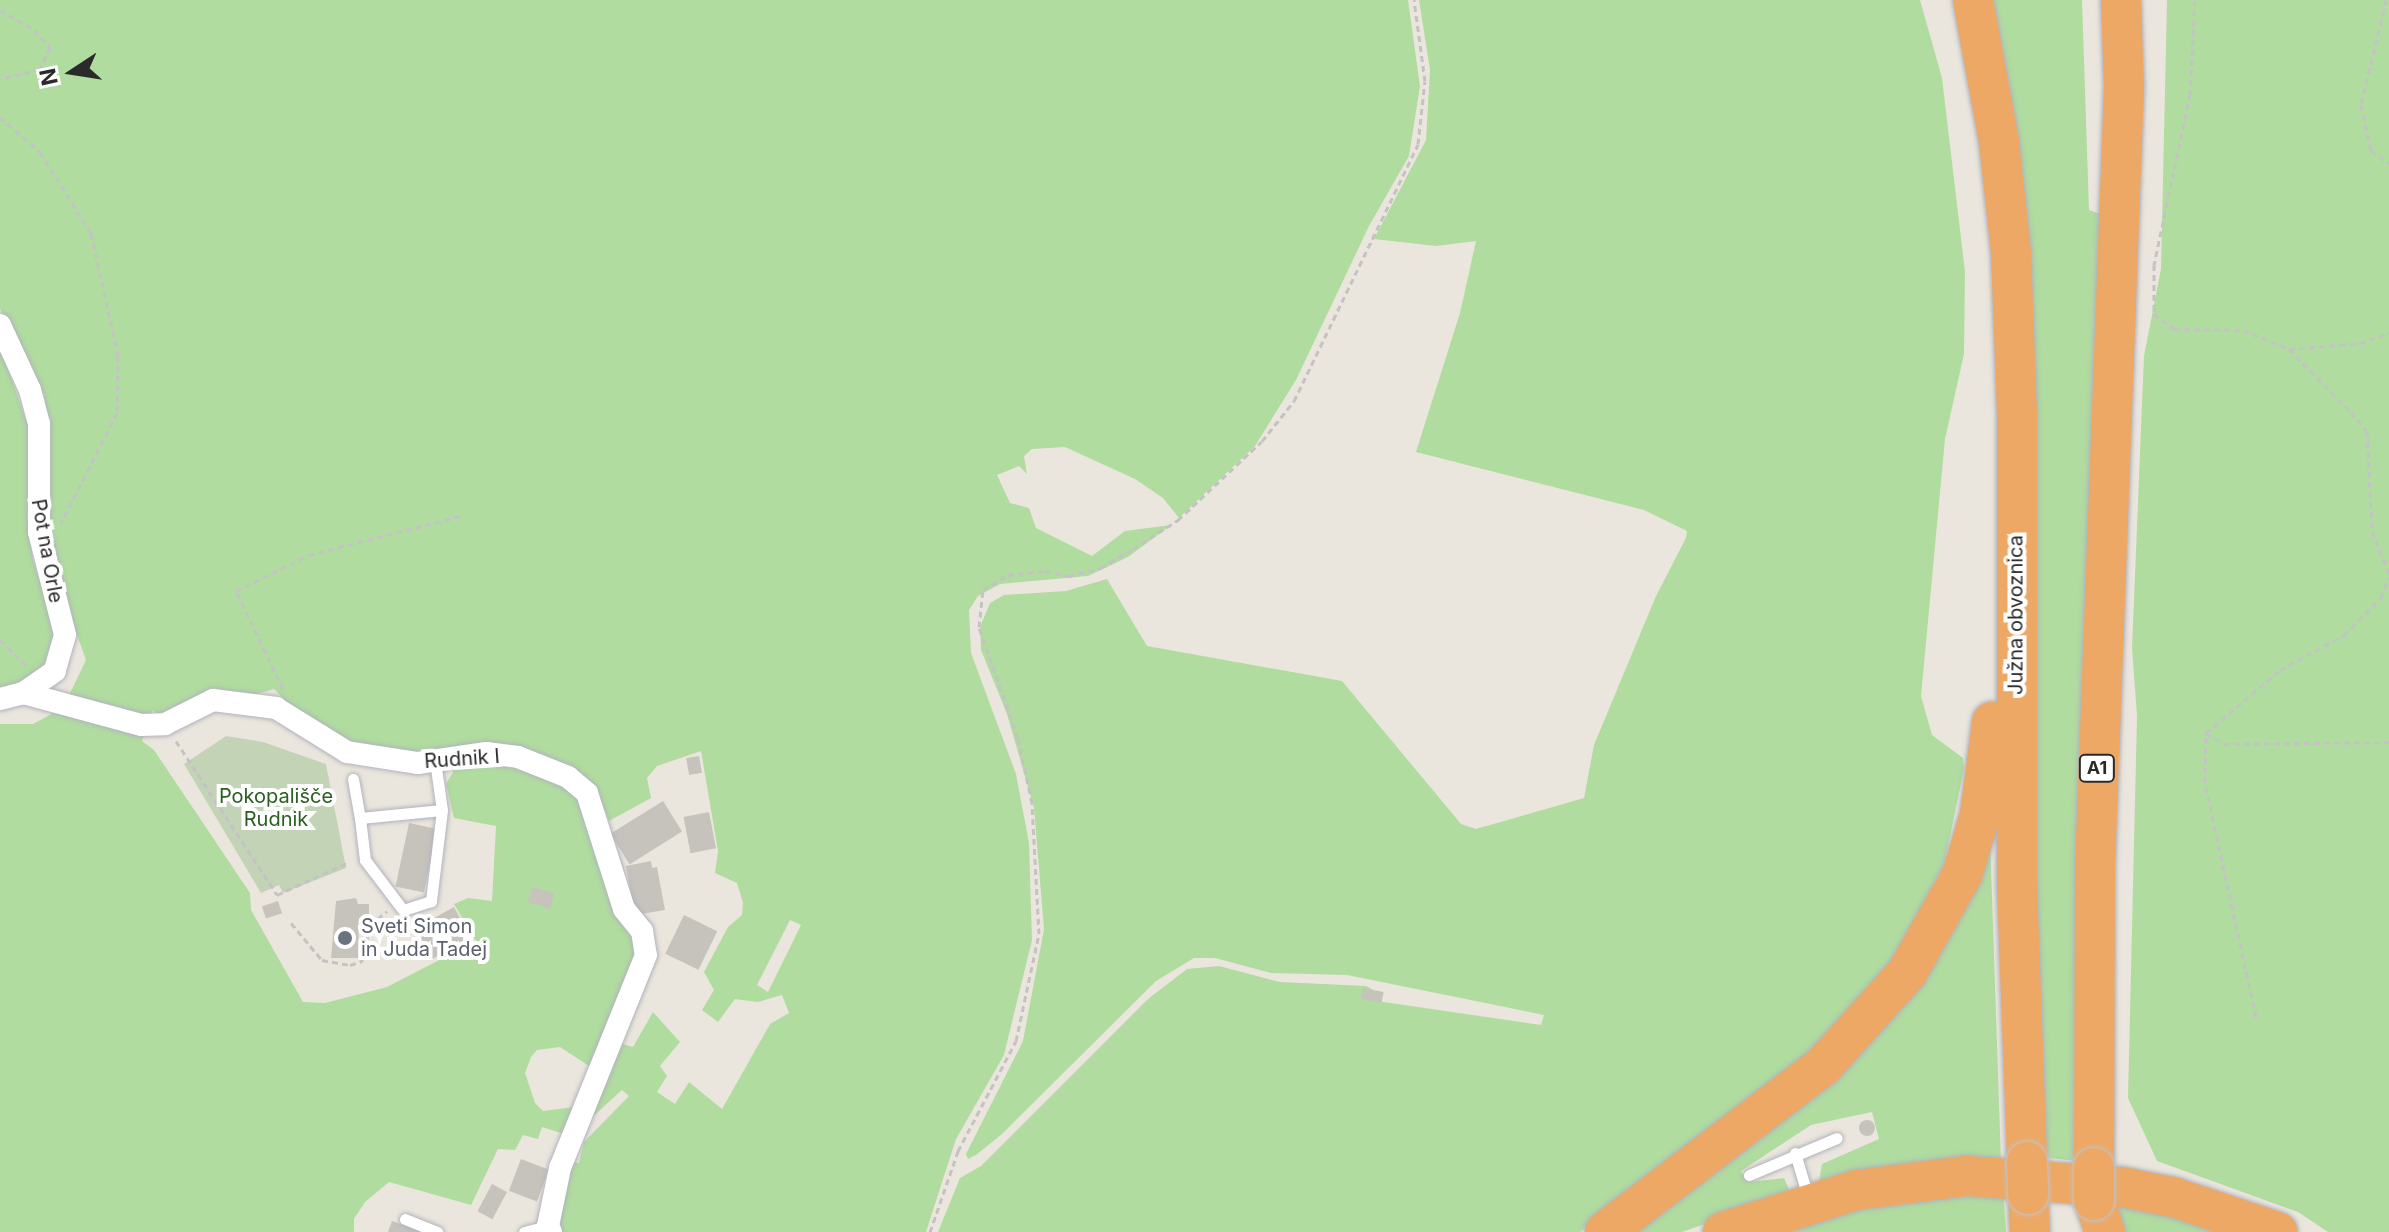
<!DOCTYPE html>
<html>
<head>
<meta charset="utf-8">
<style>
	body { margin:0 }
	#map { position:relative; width:2389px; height:1232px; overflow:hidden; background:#ebe6dd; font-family:Inter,sans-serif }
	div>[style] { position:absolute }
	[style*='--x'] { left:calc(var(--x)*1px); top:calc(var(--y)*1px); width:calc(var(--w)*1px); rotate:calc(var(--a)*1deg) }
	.green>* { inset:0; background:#b0dc9f }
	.cemetery>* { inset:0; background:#c3d3b6 }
	.building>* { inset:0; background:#c6c3bd; transform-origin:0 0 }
	.round { border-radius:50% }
	.path>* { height:3px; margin-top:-1.5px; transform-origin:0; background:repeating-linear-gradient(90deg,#c3c3c3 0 6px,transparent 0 10px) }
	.roads { filter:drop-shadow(0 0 2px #b1b3bc) drop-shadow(0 0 2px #b1b3bc) }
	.lane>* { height:11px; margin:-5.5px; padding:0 5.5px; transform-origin:5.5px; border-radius:5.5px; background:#fff }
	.street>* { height:22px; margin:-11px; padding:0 11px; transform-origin:11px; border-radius:11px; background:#fff }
	.highway>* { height:40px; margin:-20px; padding:0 20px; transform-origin:20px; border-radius:20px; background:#eea865 }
	.bridges { filter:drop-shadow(0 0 2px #c3c3c3) drop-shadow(0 0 2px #c3c3c3) }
	.highway-bridge>* { height:40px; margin:-20px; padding:0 20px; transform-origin:20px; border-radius:20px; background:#eea865 }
	.dots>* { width:22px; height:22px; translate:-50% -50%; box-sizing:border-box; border:4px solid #fff; border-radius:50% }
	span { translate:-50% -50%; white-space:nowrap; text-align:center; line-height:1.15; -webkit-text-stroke:8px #fff; paint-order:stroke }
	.shield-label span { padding:2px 6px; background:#fff; border:2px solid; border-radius:6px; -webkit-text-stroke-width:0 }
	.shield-label { font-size:18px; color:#2a2a2a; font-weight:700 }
	.street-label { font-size:20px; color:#2a2a2a }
	.park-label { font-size:20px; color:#2b6021 }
	.worship-label { font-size:20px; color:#5b616d }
	.left { translate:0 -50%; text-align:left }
	.north { position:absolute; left:32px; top:32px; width:80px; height:80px; -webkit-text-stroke:6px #fff; paint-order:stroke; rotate:258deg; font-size:22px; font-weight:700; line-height:32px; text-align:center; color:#2a2a2a }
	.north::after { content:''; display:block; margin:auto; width:28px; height:36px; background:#2a2a2a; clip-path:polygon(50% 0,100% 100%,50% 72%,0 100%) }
</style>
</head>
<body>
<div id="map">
	<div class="green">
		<div style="clip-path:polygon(evenodd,0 0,1408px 0,1420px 86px,1409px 156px,1369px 226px,1296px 380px,1255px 446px,1179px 518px,1163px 498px,1135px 479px,1065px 447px,1032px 449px,1024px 456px,1027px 474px,1019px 466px,997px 475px,1010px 503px,1029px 508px,1036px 528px,1092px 556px,1125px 531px,1171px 525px,1128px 557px,1088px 576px,1000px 584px,978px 596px,969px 610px,971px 653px,1016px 774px,1029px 843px,1032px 940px,1004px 1055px,956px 1139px,926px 1232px,560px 1232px,556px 1220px,568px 1162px,579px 1163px,584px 1142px,629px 1096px,622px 1090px,589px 1120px,587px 1108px,619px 1043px,633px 1047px,653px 1012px,680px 1042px,660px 1066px,667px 1076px,657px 1092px,675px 1104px,689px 1082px,722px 1109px,770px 1024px,789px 1013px,782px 995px,758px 1002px,735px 999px,718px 1022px,702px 1010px,714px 990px,704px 972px,728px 927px,742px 915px,743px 903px,737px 883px,715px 873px,718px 851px,701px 751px,657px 766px,647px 778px,651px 798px,609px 821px,600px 798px,585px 781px,535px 754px,489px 748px,404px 758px,364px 750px,310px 726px,274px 689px,167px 720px,152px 710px,142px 741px,154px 750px,250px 893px,251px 910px,303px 1002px,325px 1003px,387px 987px,476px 941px,454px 904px,468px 898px,492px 901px,496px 826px,454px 818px,446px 784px,458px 764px,500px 760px,552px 773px,589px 807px,621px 917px,635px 932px,639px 951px,624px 1001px,589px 1066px,560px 1047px,537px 1050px,531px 1057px,525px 1073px,535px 1103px,543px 1111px,574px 1107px,564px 1134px,542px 1127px,538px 1139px,523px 1135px,515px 1150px,498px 1149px,471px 1205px,389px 1182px,365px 1202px,354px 1219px,354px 1232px,0 1232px,0 724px,33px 724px,63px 708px,86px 660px,47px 552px,50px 433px,44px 394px,0 309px,0 0,790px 920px,801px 925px,768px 992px,757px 985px,790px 920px)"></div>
		<div style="clip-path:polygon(1419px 0,1920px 0,1942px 78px,1965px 272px,1964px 354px,1945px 439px,1921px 696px,1932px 735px,1963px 758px,1964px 769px,1944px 865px,1891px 964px,1816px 1048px,1580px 1232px,938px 1232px,960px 1178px,981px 1166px,1148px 999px,1187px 969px,1219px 966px,1280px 982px,1366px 986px,1377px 992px,1377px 1001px,1541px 1025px,1544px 1015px,1347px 975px,1271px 973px,1215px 958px,1194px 958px,1156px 981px,1002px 1134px,976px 1155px,968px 1159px,966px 1154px,1023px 1041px,1044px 929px,1034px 808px,1007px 714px,981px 650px,980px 627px,990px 603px,1004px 595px,1066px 591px,1107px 579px,1147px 646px,1342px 681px,1461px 824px,1476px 829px,1584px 798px,1594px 745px,1656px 596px,1686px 538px,1687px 531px,1644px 510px,1416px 452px,1460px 313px,1476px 241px,1436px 246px,1374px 239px,1426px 140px,1430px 70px)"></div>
		<div style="clip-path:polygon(1988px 0,2082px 0,2089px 210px,2103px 215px,2078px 1161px,2039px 1157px)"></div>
		<div style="clip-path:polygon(2167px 0,2389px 0,2389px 1232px,2328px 1232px,2298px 1212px,2157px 1161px,2128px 1098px,2137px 716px,2132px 648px,2144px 356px,2161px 269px)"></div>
		<div style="clip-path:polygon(0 346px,32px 437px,27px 517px,33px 560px,59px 644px,57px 661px,21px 686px,0 691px)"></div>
		<div style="clip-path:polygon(1990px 837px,2001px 1163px,1819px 1182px,1822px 1164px,1879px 1139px,1872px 1112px,1811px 1125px,1741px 1171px,1748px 1182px,1784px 1178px,1791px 1194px,1682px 1232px,1631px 1232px,1782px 1122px,1898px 1013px,1934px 963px)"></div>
		<div style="clip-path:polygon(2003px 1187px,2006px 1232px,1758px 1232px,1825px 1210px)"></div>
		<div style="clip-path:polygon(2118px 1199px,2247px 1232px,2118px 1232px)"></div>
	</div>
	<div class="cemetery">
		<div style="clip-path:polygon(226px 736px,263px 742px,326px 764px,346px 868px,283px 893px,279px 885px,261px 893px,184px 764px)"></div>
	</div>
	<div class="building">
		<div style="left:699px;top:756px;width:17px;height:13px;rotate:80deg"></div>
		<div style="left:663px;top:801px;width:36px;height:62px;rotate:58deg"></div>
		<div style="left:709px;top:812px;width:37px;height:26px;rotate:79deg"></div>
		<div style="left:409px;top:823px;width:29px;height:65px;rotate:12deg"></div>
		<div style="clip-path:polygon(651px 861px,652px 868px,657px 867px,665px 910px,635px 915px,626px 866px)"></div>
		<div style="left:532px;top:887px;width:23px;height:16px;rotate:15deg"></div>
		<div style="clip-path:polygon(356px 898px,358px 904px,369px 904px,369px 918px,359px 918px,358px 958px,331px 958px,336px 901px)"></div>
		<div style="left:278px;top:901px;width:13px;height:17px;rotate:72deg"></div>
		<div style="left:454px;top:907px;width:35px;height:44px;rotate:61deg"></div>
		<div style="left:684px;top:915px;width:37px;height:43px;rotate:26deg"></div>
		<div style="left:1363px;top:988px;width:21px;height:11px;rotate:11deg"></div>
		<div class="round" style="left:1859px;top:1120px;width:16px;height:16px"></div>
		<div style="left:521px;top:1159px;width:30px;height:34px;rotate:21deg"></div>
		<div style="left:492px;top:1184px;width:17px;height:31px;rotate:28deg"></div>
		<div style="clip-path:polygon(392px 1221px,424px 1232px,388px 1232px)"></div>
	</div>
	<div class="path">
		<div style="--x:2195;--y:0;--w:94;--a:93"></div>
		<div style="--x:2190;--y:94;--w:175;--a:101.9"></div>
		<div style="--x:2154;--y:265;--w:49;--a:90"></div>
		<div style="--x:2154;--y:314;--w:25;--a:37"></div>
		<div style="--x:2174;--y:329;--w:69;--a:0.8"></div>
		<div style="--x:2243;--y:330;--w:50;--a:22.4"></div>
		<div style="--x:2289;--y:349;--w:88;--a:45.5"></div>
		<div style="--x:2351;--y:412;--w:26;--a:51"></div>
		<div style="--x:2367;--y:432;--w:99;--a:87.1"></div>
		<div style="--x:2372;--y:531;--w:46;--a:68.4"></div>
		<div style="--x:2386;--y:0;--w:108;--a:103.4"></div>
		<div style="--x:2361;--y:105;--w:47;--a:77.7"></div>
		<div style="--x:2371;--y:151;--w:22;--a:34"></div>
		<div style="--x:0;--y:10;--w:39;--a:30"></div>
		<div style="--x:34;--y:30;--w:23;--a:47"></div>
		<div style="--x:50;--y:47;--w:24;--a:114"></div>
		<div style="--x:40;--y:69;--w:41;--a:166"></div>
		<div style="--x:0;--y:117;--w:53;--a:41.2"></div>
		<div style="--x:40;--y:152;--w:96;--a:57.8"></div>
		<div style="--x:91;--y:233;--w:125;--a:77.5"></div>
		<div style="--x:118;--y:355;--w:58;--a:91"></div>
		<div style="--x:117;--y:413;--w:123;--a:117"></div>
		<div style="--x:2289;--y:349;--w:71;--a:-4.8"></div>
		<div style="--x:2360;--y:343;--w:31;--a:-19"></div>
		<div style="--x:0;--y:640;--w:39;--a:44"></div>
		<div style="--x:283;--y:689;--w:109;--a:-115.6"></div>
		<div style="--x:236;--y:591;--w:81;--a:-26.3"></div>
		<div style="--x:309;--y:555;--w:157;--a:-14.4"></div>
		<div style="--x:2206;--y:733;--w:21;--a:31"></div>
		<div style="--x:2224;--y:744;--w:165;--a:-0.7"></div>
		<div style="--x:176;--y:741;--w:184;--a:56.7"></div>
		<div style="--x:277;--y:895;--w:79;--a:-24.6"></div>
		<div style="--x:291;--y:923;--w:48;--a:50"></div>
		<div style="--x:322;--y:960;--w:28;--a:10"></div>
		<div style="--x:350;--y:965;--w:13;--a:-18"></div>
		<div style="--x:362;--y:961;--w:37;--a:-77"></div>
		<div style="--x:370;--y:925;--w:22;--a:-39"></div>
		<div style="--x:2256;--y:1017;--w:239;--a:-102.3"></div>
		<div style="--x:2205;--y:783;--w:50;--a:-88.9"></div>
		<div style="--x:2206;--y:733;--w:97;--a:-40.4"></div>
		<div style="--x:2280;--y:670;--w:73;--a:-28.7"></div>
		<div style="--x:2344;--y:635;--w:52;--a:-45"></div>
		<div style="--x:2381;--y:598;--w:22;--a:-68"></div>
		<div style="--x:930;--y:1232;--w:86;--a:-70.9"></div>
		<div style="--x:958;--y:1151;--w:124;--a:-62.2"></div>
		<div style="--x:1016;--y:1041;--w:109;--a:-77.9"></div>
		<div style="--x:1039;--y:934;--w:131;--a:-93.1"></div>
		<div style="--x:1032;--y:803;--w:66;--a:-102.2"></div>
		<div style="--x:1018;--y:738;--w:118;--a:-109.4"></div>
		<div style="--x:979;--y:627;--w:37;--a:-84"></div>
		<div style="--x:983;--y:590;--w:29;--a:-31"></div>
		<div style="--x:1008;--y:575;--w:37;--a:-6"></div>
		<div style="--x:1045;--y:571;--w:25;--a:12"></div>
		<div style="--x:1069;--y:576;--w:33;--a:-14"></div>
		<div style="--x:1101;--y:568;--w:37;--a:-31"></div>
		<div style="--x:1133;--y:549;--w:54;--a:-32.8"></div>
		<div style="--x:1178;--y:520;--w:115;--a:-43.2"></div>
		<div style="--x:1262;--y:441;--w:51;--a:-51.3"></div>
		<div style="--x:1294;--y:401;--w:285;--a:-64.2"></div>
		<div style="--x:1418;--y:144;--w:63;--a:-83.7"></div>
		<div style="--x:1425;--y:81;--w:82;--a:-97.7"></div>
	</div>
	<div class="roads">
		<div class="lane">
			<div style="--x:435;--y:761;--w:49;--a:81.9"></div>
			<div style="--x:442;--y:810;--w:92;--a:96.9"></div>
			<div style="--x:431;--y:901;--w:29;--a:162"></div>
			<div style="--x:403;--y:910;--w:63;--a:-127.2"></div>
			<div style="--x:365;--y:860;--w:42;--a:-96.8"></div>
			<div style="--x:360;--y:818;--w:82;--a:-5.6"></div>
			<div style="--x:353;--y:779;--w:40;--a:80"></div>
			<div style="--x:1795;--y:1153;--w:46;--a:73.5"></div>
			<div style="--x:1749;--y:1175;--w:95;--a:-22.8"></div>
			<div style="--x:405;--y:1219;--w:35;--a:22"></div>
			<div style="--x:524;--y:1232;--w:25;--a:-14"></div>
		</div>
		<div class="street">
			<div style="--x:0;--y:325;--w:72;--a:65.2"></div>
			<div style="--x:30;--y:390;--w:35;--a:75"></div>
			<div style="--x:39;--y:424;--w:108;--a:90"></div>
			<div style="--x:39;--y:532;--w:106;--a:75.8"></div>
			<div style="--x:65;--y:635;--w:37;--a:106"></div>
			<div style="--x:55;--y:671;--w:39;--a:145"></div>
			<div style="--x:23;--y:693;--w:24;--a:165"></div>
			<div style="--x:23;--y:693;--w:122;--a:15.2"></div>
			<div style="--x:141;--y:725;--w:24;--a:-2"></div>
			<div style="--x:165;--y:724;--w:54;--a:-26.6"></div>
			<div style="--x:213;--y:700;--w:64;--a:7.2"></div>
			<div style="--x:276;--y:708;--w:84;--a:31.8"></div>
			<div style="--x:347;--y:752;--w:72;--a:8.8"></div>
			<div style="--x:418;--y:763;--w:69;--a:-8.4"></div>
			<div style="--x:486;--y:753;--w:32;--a:7"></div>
			<div style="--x:518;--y:757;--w:54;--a:21.8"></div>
			<div style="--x:568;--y:777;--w:25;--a:40"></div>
			<div style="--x:587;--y:793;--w:122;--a:72.3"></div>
			<div style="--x:624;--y:909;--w:28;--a:51"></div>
			<div style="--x:642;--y:931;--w:24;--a:81"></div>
			<div style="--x:646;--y:955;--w:230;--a:112"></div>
			<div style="--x:560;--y:1168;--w:59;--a:101.7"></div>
			<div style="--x:548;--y:1226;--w:7;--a:63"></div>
		</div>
		<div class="highway">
			<div style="--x:1973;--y:0;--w:144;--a:79.6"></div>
			<div style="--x:1999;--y:142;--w:111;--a:83.8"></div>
			<div style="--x:2011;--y:252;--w:162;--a:87.9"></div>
			<div style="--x:2017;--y:414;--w:472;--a:90"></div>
			<div style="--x:2017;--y:886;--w:276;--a:87.9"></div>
			<div style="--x:2094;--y:1168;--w:301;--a:-89.8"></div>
			<div style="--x:2095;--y:867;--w:781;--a:-87.87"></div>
			<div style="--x:2124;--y:87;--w:87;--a:-92"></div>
			<div style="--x:2028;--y:1194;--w:38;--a:87"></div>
			<div style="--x:2094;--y:1200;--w:34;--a:71"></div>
			<div style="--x:1605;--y:1232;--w:274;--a:-37.3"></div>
			<div style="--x:1823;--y:1066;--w:125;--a:-47.9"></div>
			<div style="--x:1907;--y:973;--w:112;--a:-60.7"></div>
			<div style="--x:1962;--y:875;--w:63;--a:-73.3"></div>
			<div style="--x:1980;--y:815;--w:94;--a:-82.6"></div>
			<div style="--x:1723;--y:1232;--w:139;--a:-17.5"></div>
			<div style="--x:1856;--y:1190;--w:112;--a:-7.2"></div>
			<div style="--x:1967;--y:1176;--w:155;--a:4.1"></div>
			<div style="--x:2122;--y:1187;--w:55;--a:11.5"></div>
			<div style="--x:2176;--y:1198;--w:107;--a:18.6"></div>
		</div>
	</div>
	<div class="bridges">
		<div class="highway-bridge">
			<div style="--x:2027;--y:1162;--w:32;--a:88"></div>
			<div style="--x:2094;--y:1200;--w:32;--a:-90"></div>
		</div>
	</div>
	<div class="dots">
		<div style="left:345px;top:938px;background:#6b7280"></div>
	</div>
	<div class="shield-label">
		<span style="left:2097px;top:768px">A1</span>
	</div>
	<div class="street-label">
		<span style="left:47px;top:551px;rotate:80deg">Pot na Orle</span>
		<span style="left:2016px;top:615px;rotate:-90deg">Južna obvoznica</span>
		<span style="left:462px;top:759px;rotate:-4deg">Rudnik I</span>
	</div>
	<div class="park-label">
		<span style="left:276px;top:808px">Pokopališče<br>Rudnik</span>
	</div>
	<div class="worship-label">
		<span class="left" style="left:361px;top:938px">Sveti Simon<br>in Juda Tadej</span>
	</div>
	<div class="north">N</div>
</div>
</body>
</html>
